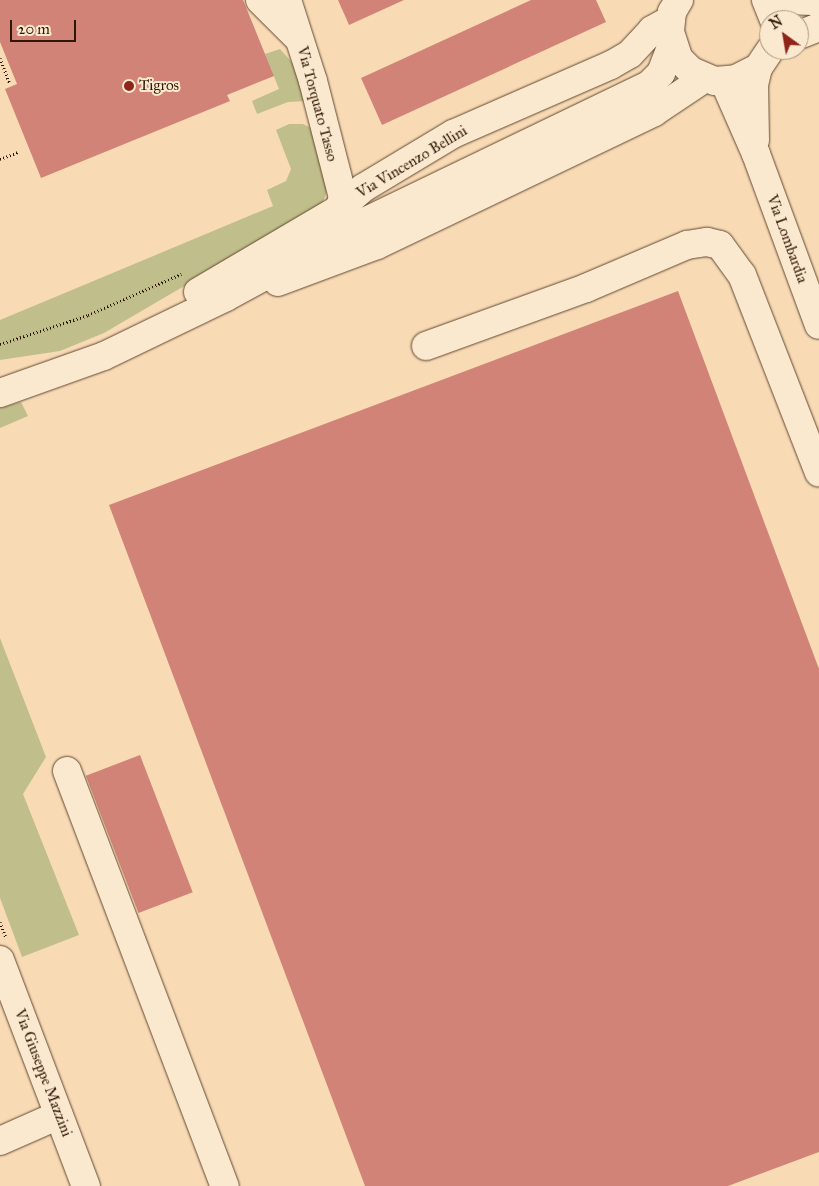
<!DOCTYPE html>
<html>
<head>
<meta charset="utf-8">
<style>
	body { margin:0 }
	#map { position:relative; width:819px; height:1186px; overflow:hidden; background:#f8dbb5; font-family:"IM FELL Great Primer",serif }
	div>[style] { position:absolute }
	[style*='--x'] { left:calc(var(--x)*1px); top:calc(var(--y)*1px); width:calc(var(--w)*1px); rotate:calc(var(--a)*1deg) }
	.green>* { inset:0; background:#c0bf8b }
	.building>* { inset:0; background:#d28377; transform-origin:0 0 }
	.path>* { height:3px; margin-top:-1.5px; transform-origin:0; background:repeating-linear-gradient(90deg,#301604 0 1px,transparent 0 3.5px) }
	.roads { filter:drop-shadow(0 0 1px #624730) drop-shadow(0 0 1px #624730) }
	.minor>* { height:28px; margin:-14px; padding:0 14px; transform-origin:14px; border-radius:14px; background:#fae8cf }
	.dots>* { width:14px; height:14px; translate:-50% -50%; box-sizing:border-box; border:2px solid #fae8cf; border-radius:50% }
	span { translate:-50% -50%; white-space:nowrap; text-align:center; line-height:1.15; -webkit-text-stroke:4px #fae8cf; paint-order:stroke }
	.poi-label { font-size:15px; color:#301604 }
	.left { translate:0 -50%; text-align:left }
	.street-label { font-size:15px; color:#301604 }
	.north { position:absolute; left:759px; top:10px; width:50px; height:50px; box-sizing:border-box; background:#fae8cf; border:1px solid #a9947e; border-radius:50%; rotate:328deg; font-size:14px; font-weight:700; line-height:20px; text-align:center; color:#301604 }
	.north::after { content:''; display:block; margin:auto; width:18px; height:22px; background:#8f2418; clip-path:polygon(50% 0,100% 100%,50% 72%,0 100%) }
	.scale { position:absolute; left:10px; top:20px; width:66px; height:22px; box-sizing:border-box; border:2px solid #301604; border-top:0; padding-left:6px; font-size:15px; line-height:18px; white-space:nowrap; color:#301604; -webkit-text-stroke:4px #fae8cf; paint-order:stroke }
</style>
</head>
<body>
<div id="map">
	<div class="green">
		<div style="clip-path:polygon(280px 49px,299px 70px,307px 101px,288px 102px,257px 114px,252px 101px,279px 89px,265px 54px)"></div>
		<div style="clip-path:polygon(289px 124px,303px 124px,315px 130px,327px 192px,321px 206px,104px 333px,60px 351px,0 360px,0 320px,273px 206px,267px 190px,286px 181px,291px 169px,276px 130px)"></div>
		<div style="clip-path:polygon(21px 402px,28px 416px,0 428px,0 408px)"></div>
		<div style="clip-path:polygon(0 638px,46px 757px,23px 794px,79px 935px,22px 957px,0 898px)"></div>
	</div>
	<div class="building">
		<div style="clip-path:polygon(0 0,243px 0,274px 76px,227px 95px,230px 101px,41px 178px,5px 89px,17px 84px,0 42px)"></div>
		<div style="clip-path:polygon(338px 0,404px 0,349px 25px)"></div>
		<div style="clip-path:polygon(531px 0,596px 0,606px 22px,382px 125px,361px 78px)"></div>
		<div style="clip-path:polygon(678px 291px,819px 669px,819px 1152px,728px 1186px,365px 1186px,109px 505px)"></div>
		<div style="left:140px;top:755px;width:147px;height:58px;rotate:69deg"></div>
	</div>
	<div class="path">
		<div style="--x:0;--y:58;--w:26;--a:69"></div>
		<div style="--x:0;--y:159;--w:19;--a:-21"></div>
		<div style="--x:0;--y:344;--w:93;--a:-18.2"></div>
		<div style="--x:88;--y:315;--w:102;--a:-23.8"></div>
		<div style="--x:0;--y:922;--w:17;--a:69"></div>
	</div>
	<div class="roads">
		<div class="minor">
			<div style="--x:260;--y:0;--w:54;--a:45"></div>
			<div style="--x:287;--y:0;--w:85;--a:72.2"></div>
			<div style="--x:313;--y:81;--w:121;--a:75.6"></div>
			<div style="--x:343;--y:198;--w:12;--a:110"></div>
			<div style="--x:679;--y:0;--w:14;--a:120"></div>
			<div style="--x:672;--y:12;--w:20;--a:96"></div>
			<div style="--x:670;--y:32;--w:28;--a:72"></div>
			<div style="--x:679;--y:59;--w:17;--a:45"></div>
			<div style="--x:691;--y:71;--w:26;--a:23"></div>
			<div style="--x:715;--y:81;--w:21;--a:-5"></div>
			<div style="--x:736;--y:79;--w:25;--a:-27"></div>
			<div style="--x:758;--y:68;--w:22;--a:-56"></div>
			<div style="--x:766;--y:0;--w:22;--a:68"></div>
			<div style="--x:785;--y:0;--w:34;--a:2"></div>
			<div style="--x:799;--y:35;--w:22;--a:-22"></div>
			<div style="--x:724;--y:81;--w:80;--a:66.3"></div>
			<div style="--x:756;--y:154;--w:182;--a:69.8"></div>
			<div style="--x:755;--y:140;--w:55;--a:-91"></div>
			<div style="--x:754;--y:85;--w:17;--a:-77"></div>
			<div style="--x:278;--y:282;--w:106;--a:-20.5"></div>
			<div style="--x:377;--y:245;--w:307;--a:-25.6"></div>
			<div style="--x:654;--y:112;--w:61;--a:-33.7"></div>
			<div style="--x:198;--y:292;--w:164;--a:-30.5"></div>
			<div style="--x:339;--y:209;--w:32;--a:-41"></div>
			<div style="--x:363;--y:188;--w:105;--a:-31"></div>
			<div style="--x:453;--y:134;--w:172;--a:-23.6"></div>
			<div style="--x:611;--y:65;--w:22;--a:-30"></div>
			<div style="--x:630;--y:54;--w:33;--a:-47"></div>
			<div style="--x:652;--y:30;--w:21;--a:-29"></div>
			<div style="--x:426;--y:346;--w:170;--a:-19.9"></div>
			<div style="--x:586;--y:288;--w:110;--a:-23.1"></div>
			<div style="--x:687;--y:245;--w:20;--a:-9"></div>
			<div style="--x:707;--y:242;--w:13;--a:13"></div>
			<div style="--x:720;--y:245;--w:37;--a:54"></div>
			<div style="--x:742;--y:275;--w:212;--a:68.7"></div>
			<div style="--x:0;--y:393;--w:110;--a:-19.6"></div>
			<div style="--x:104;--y:356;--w:136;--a:-25.8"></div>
			<div style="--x:226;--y:297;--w:159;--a:-28.5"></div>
			<div style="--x:366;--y:221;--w:314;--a:-25.7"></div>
			<div style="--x:649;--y:85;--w:17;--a:-45"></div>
			<div style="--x:661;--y:73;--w:30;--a:-69"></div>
			<div style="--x:67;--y:771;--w:444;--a:69.2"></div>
			<div style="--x:0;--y:960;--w:242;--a:69.2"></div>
			<div style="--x:0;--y:1141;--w:64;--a:-23.8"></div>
		</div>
	</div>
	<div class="dots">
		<div style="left:129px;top:86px;background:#8f2418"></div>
	</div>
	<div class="poi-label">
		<span class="left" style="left:139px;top:86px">Tigros</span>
	</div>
	<div class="street-label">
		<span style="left:317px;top:104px;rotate:75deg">Via Torquato Tasso</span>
		<span style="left:412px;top:162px;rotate:-31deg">Via Vincenzo Bellini</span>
		<span style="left:787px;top:239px;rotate:70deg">Via Lombardia</span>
		<span style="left:43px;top:1073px;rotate:69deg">Via Giuseppe Mazzini</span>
	</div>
	<div class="north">N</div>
	<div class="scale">20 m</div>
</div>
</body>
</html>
